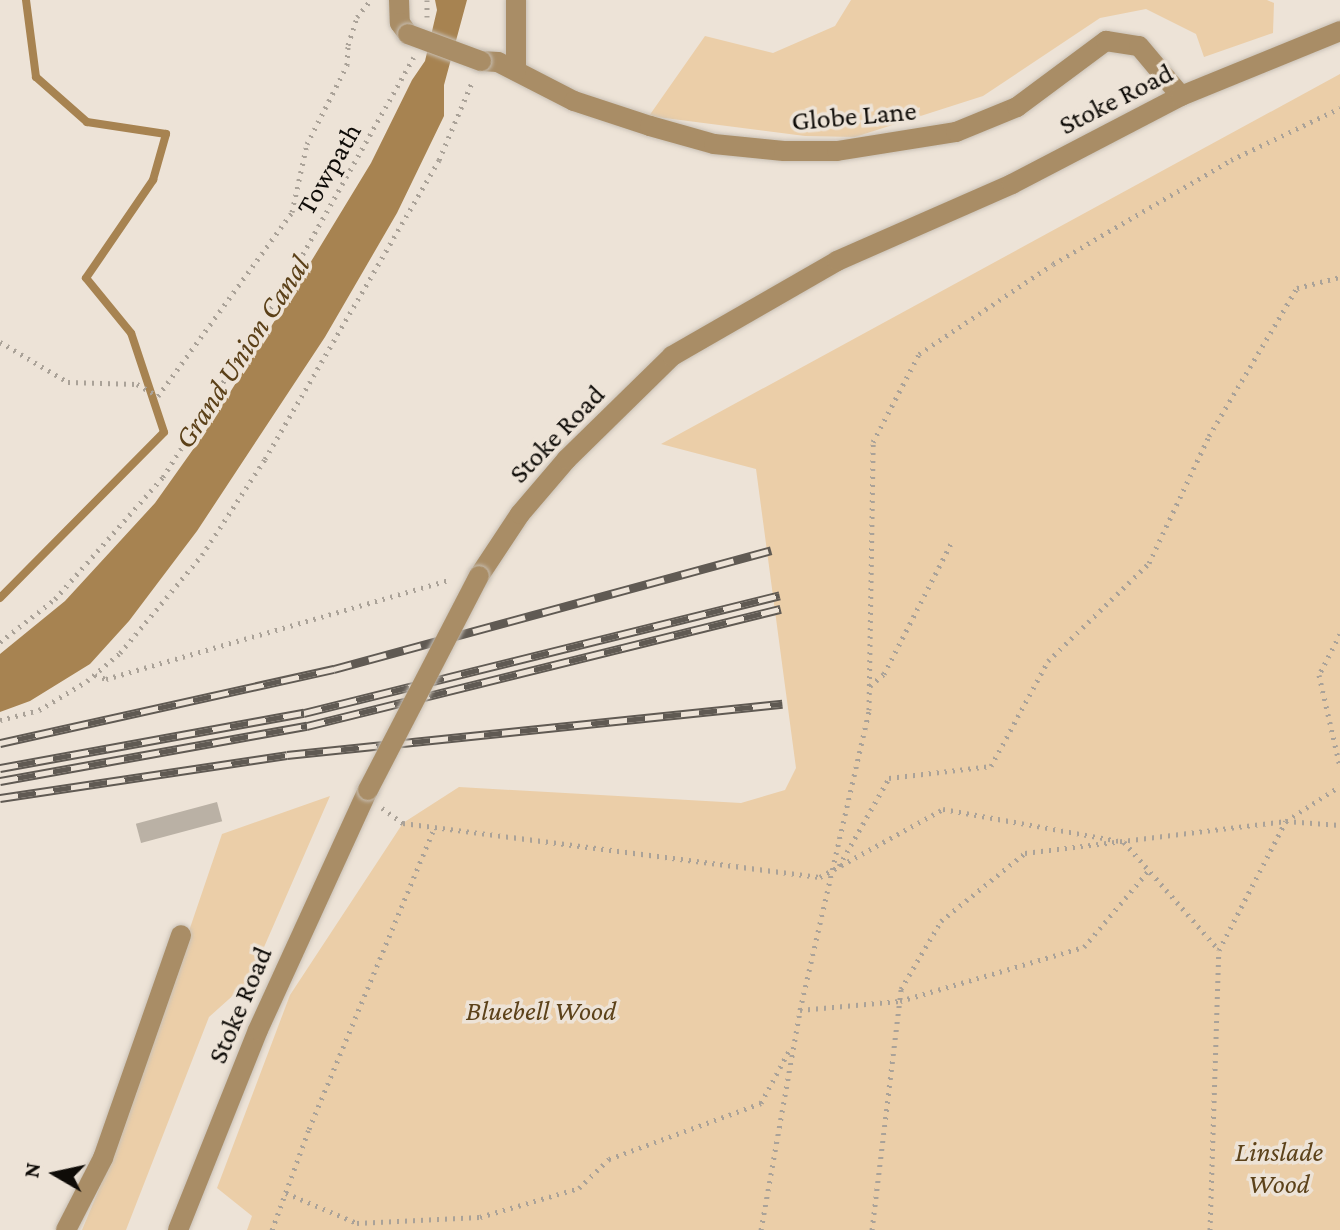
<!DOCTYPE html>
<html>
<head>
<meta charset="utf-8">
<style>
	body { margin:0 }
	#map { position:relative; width:1340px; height:1230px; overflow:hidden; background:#ede3d7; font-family:"Crimson Pro",serif }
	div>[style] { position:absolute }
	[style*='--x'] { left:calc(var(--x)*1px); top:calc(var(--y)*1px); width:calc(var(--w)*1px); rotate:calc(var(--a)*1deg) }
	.green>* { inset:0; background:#ebcea8 }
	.water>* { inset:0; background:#a78351 }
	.stream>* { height:8px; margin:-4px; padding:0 4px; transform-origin:4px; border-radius:4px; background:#a78351 }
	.building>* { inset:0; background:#bab1a5; transform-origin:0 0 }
	.path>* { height:5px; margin-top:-2.5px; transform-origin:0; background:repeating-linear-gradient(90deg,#aaa298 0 2px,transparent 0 8px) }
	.roads { filter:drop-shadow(0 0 2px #c9c1b6) drop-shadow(0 0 2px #c9c1b6) }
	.minor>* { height:20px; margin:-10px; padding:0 10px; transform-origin:10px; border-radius:10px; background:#a98d66 }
	.rail>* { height:9px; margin-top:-4.5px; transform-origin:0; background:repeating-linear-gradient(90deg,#ede3d7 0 18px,#605a53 0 36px); box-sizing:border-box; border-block:2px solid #605a53 }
	.bridges { filter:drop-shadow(0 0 2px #c9c1b6) drop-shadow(0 0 2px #c9c1b6) }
	.minor-bridge>* { height:20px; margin:-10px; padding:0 10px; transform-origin:10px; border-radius:10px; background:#a98d66 }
	span { translate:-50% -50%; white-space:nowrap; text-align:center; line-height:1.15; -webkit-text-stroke:7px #ede3d7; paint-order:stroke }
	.street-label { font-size:28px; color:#0f0c08 }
	.park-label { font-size:28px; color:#5c421a; font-style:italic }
	.water-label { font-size:30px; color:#5b4018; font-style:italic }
	.north { position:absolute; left:16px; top:1134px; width:80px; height:80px; -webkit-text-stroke:6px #ede3d7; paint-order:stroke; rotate:279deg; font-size:22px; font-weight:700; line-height:32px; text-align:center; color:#0f0c08 }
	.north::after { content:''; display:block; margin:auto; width:28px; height:36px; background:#0f0c08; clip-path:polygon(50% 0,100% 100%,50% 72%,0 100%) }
</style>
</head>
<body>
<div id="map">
	<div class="green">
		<div style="clip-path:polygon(851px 0,1267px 0,1274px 3px,1273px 33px,1204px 57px,1196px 34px,1146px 9px,1100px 18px,983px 96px,855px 137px,805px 136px,649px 116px,705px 36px,773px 53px,835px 26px)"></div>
		<div style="clip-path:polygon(1340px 74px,1340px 1230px,247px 1230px,252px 1216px,217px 1188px,290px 995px,403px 823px,459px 787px,741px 803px,785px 790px,796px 768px,756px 469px,661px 444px)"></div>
		<div style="clip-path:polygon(330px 796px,244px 993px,238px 991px,209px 1017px,126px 1230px,82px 1230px,110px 1163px,222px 834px)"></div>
	</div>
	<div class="water">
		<div style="clip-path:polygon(435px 0,467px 0,444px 85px,444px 116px,397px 213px,325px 337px,197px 531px,129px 621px,90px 664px,30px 701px,0 712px,0 654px,65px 601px,155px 503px,204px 434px,287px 301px,371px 163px,412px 80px,425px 61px,437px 10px)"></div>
	</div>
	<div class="stream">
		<div style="--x:0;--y:598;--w:233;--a:-45.3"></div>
		<div style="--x:164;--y:432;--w:104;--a:-108.4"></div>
		<div style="--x:131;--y:333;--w:71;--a:-129.3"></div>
		<div style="--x:86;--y:278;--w:119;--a:-55.6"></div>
		<div style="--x:153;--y:180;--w:48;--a:-74.2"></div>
		<div style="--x:166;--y:134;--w:80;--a:-171.4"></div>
		<div style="--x:87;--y:122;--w:68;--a:-138.6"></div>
		<div style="--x:36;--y:77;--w:78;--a:-97.4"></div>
	</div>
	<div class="building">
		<div style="left:217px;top:802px;width:20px;height:84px;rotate:75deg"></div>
	</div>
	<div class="path">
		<div style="--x:427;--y:17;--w:17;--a:-90"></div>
		<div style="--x:0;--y:342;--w:79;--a:30.5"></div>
		<div style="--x:68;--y:382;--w:69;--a:1.7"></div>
		<div style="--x:137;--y:384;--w:24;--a:30"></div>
		<div style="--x:158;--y:396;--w:228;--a:-53.9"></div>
		<div style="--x:292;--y:212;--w:70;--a:-77.6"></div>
		<div style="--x:307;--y:144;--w:89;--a:-63.1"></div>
		<div style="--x:347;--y:65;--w:20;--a:-87"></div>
		<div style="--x:348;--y:45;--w:29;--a:-72"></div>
		<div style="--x:357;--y:17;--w:22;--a:-51"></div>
		<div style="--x:1340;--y:634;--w:46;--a:117.1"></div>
		<div style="--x:1319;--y:675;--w:94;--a:77.1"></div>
		<div style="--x:0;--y:642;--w:70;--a:-38"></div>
		<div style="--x:55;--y:599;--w:163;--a:-48.5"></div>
		<div style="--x:163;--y:477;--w:239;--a:-57.6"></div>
		<div style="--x:291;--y:275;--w:250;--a:-60.6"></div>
		<div style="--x:95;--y:675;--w:12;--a:20"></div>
		<div style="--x:106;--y:679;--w:358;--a:-16.1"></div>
		<div style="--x:870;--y:686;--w:18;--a:-41"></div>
		<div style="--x:884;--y:674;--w:151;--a:-62.8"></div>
		<div style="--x:0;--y:720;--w:40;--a:-14.4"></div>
		<div style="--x:39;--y:710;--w:56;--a:-31.1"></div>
		<div style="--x:87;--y:681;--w:43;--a:-40.3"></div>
		<div style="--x:120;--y:653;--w:128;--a:-50.1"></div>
		<div style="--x:202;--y:555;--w:115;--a:-56.7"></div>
		<div style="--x:265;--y:459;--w:346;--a:-59.8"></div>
		<div style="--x:439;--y:160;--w:87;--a:-67"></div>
		<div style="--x:382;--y:808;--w:26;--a:36"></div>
		<div style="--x:403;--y:823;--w:420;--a:7.4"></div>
		<div style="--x:820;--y:877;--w:141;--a:-28.9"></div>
		<div style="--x:943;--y:809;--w:184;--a:10.3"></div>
		<div style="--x:1124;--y:842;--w:144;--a:48.7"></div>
		<div style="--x:839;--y:866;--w:101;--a:-60.4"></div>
		<div style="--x:889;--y:778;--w:103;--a:-6.7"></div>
		<div style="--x:991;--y:766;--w:119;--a:-61.5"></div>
		<div style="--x:1048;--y:661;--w:141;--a:-44.1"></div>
		<div style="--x:1149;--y:563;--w:140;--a:-64.7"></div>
		<div style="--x:1209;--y:436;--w:172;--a:-59.3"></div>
		<div style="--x:1297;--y:288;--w:44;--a:-14.3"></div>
		<div style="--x:800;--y:1010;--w:100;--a:-5.1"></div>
		<div style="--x:900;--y:1001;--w:192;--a:-16.4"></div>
		<div style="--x:1084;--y:947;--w:101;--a:-49.8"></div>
		<div style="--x:286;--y:1193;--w:77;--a:22.9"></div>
		<div style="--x:357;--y:1223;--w:123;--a:-2.8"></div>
		<div style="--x:480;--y:1217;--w:103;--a:-16.3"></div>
		<div style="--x:579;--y:1188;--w:42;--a:-44"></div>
		<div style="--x:609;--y:1159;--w:162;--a:-20.2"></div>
		<div style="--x:761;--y:1103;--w:64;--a:-61.8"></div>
		<div style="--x:272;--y:1230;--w:108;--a:-69.9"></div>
		<div style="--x:309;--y:1129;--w:327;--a:-67.4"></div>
		<div style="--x:761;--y:1230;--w:223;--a:-79.9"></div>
		<div style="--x:800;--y:1010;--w:308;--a:-77"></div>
		<div style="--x:869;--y:710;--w:268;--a:-89.1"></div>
		<div style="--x:873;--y:442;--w:99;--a:-62.4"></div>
		<div style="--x:919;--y:354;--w:161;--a:-33.9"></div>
		<div style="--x:1053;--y:264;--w:206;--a:-30.3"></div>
		<div style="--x:1231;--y:160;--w:121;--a:-25.5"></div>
		<div style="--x:872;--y:1230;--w:243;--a:-83.1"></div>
		<div style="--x:901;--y:989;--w:79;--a:-59.5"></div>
		<div style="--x:941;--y:921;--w:108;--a:-39"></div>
		<div style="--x:1025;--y:853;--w:263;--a:-7"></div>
		<div style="--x:1286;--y:821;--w:54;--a:4.2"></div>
		<div style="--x:1210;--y:1230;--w:280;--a:-88.2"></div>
		<div style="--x:1219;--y:950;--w:145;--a:-62.6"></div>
		<div style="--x:1286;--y:821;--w:64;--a:-32.9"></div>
	</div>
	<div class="roads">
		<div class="minor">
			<div style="--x:399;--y:0;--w:23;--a:88"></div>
			<div style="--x:400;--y:23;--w:14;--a:54"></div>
			<div style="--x:481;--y:61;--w:17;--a:3"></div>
			<div style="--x:498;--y:62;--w:85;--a:27.2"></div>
			<div style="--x:574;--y:101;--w:80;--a:18.2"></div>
			<div style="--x:650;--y:126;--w:66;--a:15.7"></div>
			<div style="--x:714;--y:144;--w:70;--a:5.7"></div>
			<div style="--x:784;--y:151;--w:53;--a:0"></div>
			<div style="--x:837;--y:151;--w:121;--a:-9.1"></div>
			<div style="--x:956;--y:132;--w:66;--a:-22.3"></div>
			<div style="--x:1017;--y:107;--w:111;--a:-36.6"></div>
			<div style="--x:1106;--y:41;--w:33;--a:9"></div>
			<div style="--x:1139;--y:46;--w:65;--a:50"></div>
			<div style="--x:516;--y:71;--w:71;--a:-90"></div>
			<div style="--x:479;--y:576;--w:74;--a:-56.5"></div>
			<div style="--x:520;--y:514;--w:72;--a:-49.5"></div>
			<div style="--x:567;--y:459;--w:147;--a:-44.4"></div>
			<div style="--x:672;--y:356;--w:190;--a:-29.9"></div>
			<div style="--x:837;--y:261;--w:191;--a:-23.7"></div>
			<div style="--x:1012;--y:184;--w:191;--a:-27.5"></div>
			<div style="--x:1181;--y:96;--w:172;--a:-22.2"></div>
			<div style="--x:66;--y:1230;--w:81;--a:-62.8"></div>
			<div style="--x:103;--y:1158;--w:236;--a:-70.7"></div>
			<div style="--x:178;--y:1230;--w:215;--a:-68.2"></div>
			<div style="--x:258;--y:1030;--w:264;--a:-65.4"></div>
		</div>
	</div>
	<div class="rail">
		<div style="--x:0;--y:743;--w:342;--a:-12.5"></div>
		<div style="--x:334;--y:669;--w:453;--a:-15.2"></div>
		<div style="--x:0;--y:768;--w:309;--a:-10.3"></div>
		<div style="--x:304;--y:713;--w:490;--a:-13.9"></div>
		<div style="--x:0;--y:781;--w:312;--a:-10.2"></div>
		<div style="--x:307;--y:726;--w:488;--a:-13.9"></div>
		<div style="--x:0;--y:798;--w:290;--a:-8.5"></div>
		<div style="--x:287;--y:755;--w:498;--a:-5.9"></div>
	</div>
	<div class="bridges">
		<div class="minor-bridge">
			<div style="--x:408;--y:34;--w:78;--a:20.3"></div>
			<div style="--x:368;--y:790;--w:241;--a:-62.6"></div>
		</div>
	</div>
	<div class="street-label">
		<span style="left:1116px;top:99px;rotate:-27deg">Stoke Road</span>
		<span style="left:854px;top:116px;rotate:-5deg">Globe Lane</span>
		<span style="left:329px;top:169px;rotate:-60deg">Towpath</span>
		<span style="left:557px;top:434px;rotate:-46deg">Stoke Road</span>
		<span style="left:240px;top:1005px;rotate:-67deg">Stoke Road</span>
	</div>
	<div class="park-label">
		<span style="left:541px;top:1011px">Bluebell Wood</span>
		<span style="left:1279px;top:1168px">Linslade<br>Wood</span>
	</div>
	<div class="water-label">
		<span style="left:242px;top:352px;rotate:-57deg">Grand Union Canal</span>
	</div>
	<div class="north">N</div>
</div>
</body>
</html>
